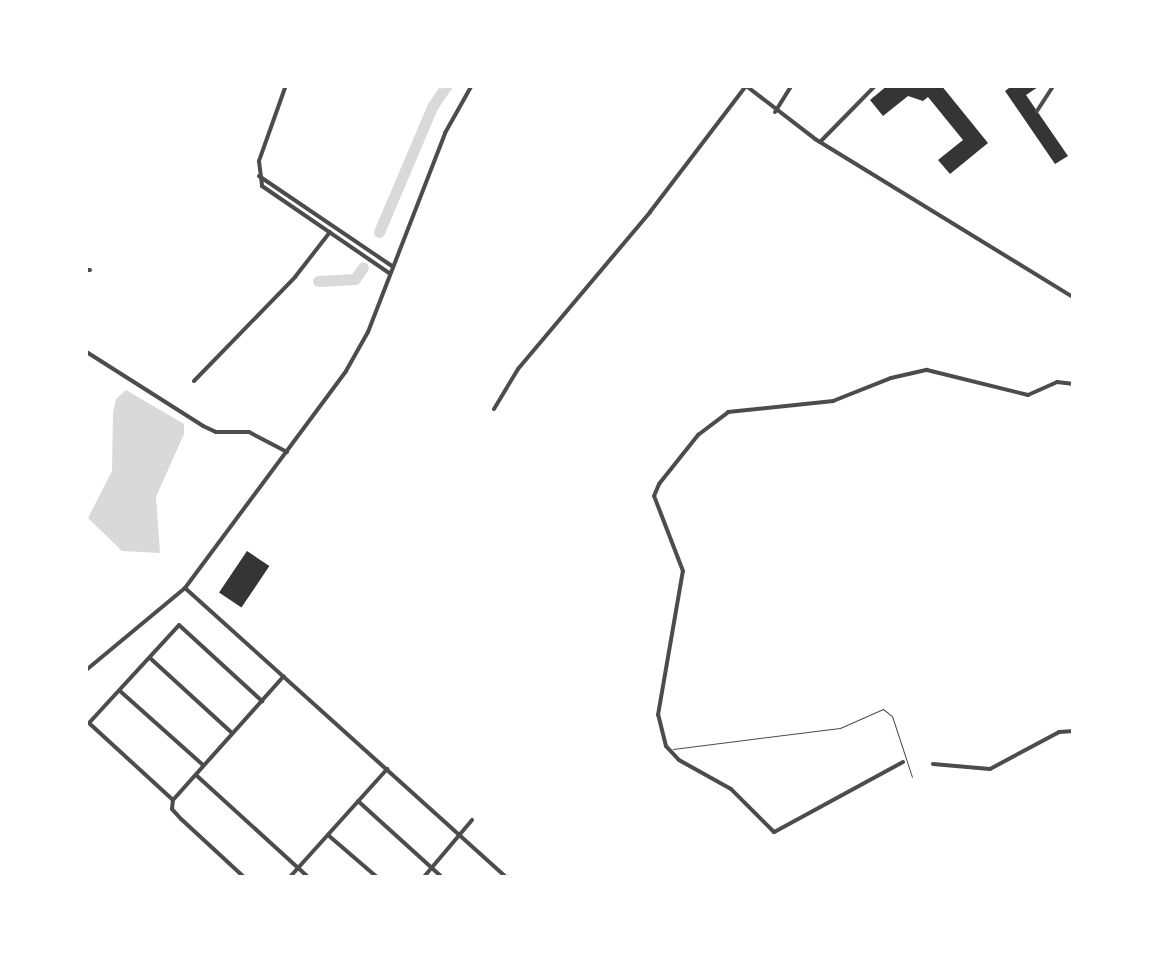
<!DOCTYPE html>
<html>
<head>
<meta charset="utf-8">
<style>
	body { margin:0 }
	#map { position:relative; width:1159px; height:963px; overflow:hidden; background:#fff; font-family:"Sofia Sans Condensed",sans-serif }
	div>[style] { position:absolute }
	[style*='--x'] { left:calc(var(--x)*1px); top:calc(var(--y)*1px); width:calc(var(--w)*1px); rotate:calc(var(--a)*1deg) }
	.water>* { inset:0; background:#d9d9d9 }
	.river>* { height:11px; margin:-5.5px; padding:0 5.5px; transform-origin:5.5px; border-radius:5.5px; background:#d9d9d9 }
	.building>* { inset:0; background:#353535; transform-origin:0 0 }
	.service>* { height:1px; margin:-0.5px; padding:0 0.5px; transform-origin:0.5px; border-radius:0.5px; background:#4c4c4c }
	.minor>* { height:4px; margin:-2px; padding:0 2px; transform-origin:2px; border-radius:2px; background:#4c4c4c }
	.tertiary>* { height:4px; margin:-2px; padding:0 2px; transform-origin:2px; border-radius:2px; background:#4c4c4c }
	span { translate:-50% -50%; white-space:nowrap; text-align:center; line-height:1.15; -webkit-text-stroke:10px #fff; paint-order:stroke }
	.frame { position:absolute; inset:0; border:88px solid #fff; pointer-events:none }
</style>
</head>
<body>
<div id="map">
	<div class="water">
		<div style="clip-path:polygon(126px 390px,184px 424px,184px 434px,156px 497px,160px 553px,122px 551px,88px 518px,112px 471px,113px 413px,116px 399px)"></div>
	</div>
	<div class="river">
		<div style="--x:379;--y:232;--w:136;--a:-67"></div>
		<div style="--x:432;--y:107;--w:27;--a:-56"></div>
		<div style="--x:318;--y:281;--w:37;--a:-3"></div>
		<div style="--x:355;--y:279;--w:14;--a:-56"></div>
	</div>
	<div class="building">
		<div style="clip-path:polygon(888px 85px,941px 85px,988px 143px,950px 174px,938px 160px,963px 140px,928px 97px,923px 101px,908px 96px,883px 116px,870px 100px)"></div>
		<div style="clip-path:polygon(1013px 85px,1041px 85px,1026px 95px,1068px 156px,1055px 164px,1005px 91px)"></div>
		<div style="left:247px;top:551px;width:27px;height:50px;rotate:34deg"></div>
	</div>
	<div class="service">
		<div style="--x:673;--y:749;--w:168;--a:-7.2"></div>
		<div style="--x:840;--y:728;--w:47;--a:-23.8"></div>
		<div style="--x:883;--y:709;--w:11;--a:38"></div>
		<div style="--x:892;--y:716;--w:64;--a:71.8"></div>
	</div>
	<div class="minor">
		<div style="--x:1037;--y:111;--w:31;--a:-57"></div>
		<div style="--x:775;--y:112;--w:32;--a:-58"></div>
		<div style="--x:820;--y:142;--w:80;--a:-45.5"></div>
		<div style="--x:85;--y:270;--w:5;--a:0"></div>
		<div style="--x:85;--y:351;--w:140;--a:32.4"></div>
		<div style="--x:203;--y:426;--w:14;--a:25"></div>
		<div style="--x:216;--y:432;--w:33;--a:0"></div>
		<div style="--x:249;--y:432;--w:43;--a:27.8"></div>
		<div style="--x:194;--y:381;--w:145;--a:-45.8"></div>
		<div style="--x:295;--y:277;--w:57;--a:-52.1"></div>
		<div style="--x:494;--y:409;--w:47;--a:-59"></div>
		<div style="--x:518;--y:369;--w:205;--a:-49.9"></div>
		<div style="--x:650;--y:212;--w:158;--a:-52.7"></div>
		<div style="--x:185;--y:588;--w:433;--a:42"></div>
		<div style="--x:150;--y:658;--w:110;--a:42.4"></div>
		<div style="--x:120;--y:691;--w:110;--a:41.7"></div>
		<div style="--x:903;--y:762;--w:147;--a:151.5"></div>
		<div style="--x:774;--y:832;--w:61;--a:-135"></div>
		<div style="--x:731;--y:789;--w:60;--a:-150.9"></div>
		<div style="--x:679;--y:760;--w:19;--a:-133"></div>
		<div style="--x:666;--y:746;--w:32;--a:-104"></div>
		<div style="--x:658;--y:715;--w:146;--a:-80.2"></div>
		<div style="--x:683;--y:571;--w:80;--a:-111.1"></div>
		<div style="--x:654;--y:496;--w:13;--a:-67"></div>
		<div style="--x:659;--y:484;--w:63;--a:-51.5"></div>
		<div style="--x:698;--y:435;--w:38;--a:-37"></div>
		<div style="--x:728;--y:412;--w:106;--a:-6"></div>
		<div style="--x:833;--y:401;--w:62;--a:-21.6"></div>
		<div style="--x:891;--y:378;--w:37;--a:-13"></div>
		<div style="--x:927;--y:370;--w:104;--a:13.9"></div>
		<div style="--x:1028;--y:395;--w:32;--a:-24"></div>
		<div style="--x:1057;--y:382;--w:17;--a:7"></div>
		<div style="--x:933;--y:764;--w:57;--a:5"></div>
		<div style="--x:990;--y:769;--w:78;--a:-28.2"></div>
		<div style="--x:1059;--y:732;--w:15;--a:-4"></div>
		<div style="--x:196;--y:775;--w:153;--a:42.3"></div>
		<div style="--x:173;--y:800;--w:114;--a:-137.5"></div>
		<div style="--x:89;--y:723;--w:133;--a:-47.4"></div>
		<div style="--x:179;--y:625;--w:113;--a:42.5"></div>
		<div style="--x:358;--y:801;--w:115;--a:42.2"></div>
		<div style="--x:328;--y:835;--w:66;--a:40.7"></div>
		<div style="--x:245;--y:878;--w:87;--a:-137.3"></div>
		<div style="--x:181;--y:819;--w:13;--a:-132"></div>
		<div style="--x:172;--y:809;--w:9;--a:-84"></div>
		<div style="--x:173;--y:800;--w:166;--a:-48.2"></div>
		<div style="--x:289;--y:878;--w:147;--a:-48"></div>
		<div style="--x:423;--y:878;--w:76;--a:-49.8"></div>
	</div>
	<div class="tertiary">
		<div style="--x:286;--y:85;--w:81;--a:109.6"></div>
		<div style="--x:259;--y:161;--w:25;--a:83"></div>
		<div style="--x:262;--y:186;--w:154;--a:34.4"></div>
		<div style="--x:745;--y:85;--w:88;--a:37.6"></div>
		<div style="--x:815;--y:139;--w:304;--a:31.5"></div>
		<div style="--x:259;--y:176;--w:161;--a:34.1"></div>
		<div style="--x:85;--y:671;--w:130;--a:-39.7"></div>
		<div style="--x:185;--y:588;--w:270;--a:-53.4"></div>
		<div style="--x:346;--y:371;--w:45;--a:-60.6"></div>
		<div style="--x:368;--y:332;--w:213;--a:-68.8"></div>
		<div style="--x:445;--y:133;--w:55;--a:-60.6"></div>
	</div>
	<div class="frame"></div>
</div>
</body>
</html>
